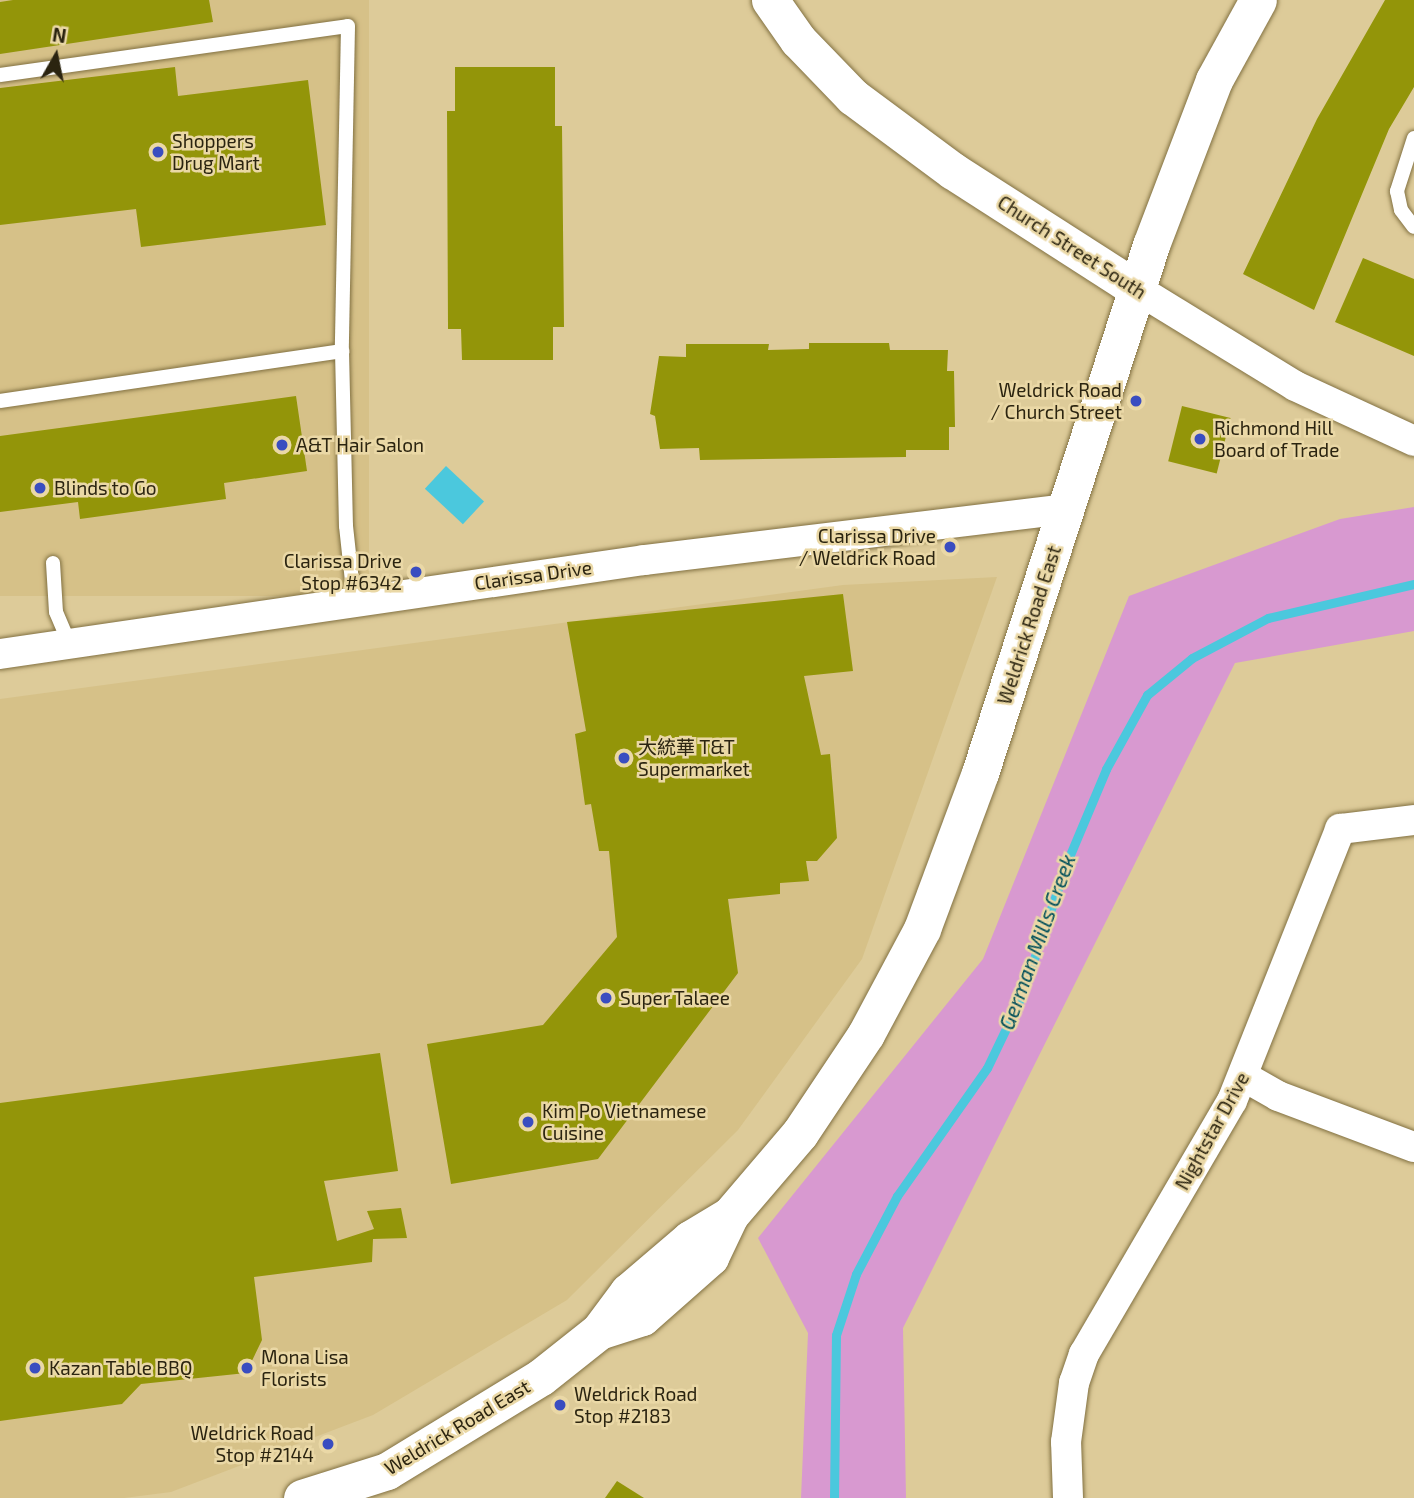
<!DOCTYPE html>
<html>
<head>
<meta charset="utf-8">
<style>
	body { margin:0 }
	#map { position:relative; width:1414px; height:1498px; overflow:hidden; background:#ddcb99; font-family:"Exo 2","Noto Sans SC",sans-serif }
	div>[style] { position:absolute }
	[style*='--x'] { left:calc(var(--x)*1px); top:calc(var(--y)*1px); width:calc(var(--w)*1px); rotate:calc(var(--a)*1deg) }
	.built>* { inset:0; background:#d6c188; transform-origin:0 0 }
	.green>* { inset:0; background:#d899d0 }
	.water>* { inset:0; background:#4bc8dd; transform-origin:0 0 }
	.stream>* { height:9px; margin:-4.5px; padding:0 4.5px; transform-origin:4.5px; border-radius:4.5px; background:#4bc8dd }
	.building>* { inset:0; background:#939509; transform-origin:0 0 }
	.roads { filter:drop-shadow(0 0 2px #827142) drop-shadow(0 0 2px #827142) }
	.service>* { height:14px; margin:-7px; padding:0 7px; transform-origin:7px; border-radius:7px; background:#fff }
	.minor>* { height:30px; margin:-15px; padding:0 15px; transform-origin:15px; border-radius:15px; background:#fff }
	.tertiary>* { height:37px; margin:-18.5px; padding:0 18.5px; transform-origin:18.5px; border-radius:18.5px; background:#fff }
	.dots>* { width:19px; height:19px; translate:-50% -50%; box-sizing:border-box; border:4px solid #ead8a6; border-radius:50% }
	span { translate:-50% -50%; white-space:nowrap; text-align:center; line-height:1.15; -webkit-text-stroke:5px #ead8a6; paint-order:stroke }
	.poi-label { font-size:19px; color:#2b2410 }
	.left { translate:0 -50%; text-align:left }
	.right { translate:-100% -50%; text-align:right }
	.street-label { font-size:19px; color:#2b2410 }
	.water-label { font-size:21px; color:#004f5a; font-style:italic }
	.north { position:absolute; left:21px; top:21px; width:70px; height:70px; -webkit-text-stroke:5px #ead8a6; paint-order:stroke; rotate:9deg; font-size:19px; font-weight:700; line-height:28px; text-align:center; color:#2b2410 }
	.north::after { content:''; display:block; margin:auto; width:24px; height:32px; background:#2b2410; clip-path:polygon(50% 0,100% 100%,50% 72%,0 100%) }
</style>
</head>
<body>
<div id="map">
	<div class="built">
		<div style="left:0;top:0;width:369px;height:596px"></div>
		<div style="clip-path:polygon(997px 577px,862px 959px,738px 1130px,567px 1300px,373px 1415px,171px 1492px,124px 1498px,0 1498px,0 699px,843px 585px)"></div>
	</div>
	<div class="green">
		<div style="clip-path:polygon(1414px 507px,1414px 631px,1235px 663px,903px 1328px,906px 1498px,801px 1498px,808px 1333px,758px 1238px,983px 959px,1129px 596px,1340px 519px)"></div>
	</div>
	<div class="water">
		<div style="left:446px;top:466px;width:52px;height:31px;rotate:43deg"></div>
	</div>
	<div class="stream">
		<div style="--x:834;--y:1498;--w:163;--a:-89.3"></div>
		<div style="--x:836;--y:1335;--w:64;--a:-71.8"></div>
		<div style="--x:856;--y:1274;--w:88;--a:-62.3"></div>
		<div style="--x:897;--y:1196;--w:156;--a:-54.9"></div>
		<div style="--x:987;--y:1068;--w:79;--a:-64.4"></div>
		<div style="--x:1021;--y:997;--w:143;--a:-71.2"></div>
		<div style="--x:1067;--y:862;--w:101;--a:-67.2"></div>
		<div style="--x:1106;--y:769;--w:85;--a:-61"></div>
		<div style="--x:1147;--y:695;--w:58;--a:-39.4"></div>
		<div style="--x:1192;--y:658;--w:86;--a:-27.8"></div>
		<div style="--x:1268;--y:618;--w:150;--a:-13.1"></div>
	</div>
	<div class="building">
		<div style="clip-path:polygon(13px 0,209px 0,213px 22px,0 54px,0 2px)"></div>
		<div style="clip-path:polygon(1385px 0,1414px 0,1414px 87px,1389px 129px,1314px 310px,1243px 274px,1317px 119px)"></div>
		<div style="clip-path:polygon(175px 67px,178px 96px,308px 80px,326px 225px,141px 247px,136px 209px,0 225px,0 88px)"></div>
		<div style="clip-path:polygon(455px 67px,555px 67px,555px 126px,562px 126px,564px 327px,553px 327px,553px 360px,462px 360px,461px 329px,448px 329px,447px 111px,455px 111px)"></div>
		<div style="clip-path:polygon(1363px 258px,1414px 279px,1414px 356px,1335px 322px)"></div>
		<div style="clip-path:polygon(809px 343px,889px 343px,890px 350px,948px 350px,947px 371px,954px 371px,955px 427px,949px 427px,949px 450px,906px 450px,906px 457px,700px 460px,699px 448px,660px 449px,655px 416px,650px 414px,659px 356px,686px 357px,686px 344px,769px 344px,768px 350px,809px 349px)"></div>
		<div style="clip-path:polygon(296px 396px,307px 471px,224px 483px,226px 499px,80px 519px,78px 502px,0 512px,0 436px)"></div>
		<div style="left:1182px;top:406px;width:50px;height:57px;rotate:14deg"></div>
		<div style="clip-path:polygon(843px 594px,853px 671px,804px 676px,821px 755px,830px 754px,837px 838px,817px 861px,806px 861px,809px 881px,780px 883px,780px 894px,728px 899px,738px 973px,598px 1159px,451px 1184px,427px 1044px,543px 1025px,617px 937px,609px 851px,599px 851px,591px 804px,585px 805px,575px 734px,586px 731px,567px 622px)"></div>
		<div style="clip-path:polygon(380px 1053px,398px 1171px,324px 1181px,337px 1241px,374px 1229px,367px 1211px,401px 1208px,407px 1238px,373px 1239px,372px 1262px,254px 1277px,262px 1340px,246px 1373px,141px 1384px,122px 1404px,0 1421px,0 1103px)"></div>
		<div style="clip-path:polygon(617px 1481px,644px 1498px,605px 1498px)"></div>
	</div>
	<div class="roads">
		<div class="service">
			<div style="--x:0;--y:75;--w:351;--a:-8"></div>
			<div style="--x:348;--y:26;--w:325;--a:91.1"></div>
			<div style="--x:1414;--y:138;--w:56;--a:107.8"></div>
			<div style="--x:1397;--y:191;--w:19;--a:78"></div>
			<div style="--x:1401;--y:210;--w:21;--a:53"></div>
			<div style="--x:0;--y:401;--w:346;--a:-8.3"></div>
			<div style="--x:342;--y:351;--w:175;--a:88.7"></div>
			<div style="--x:346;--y:526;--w:74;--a:83.8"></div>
			<div style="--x:53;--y:563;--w:49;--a:86.5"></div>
			<div style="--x:56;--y:612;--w:34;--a:67"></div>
		</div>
		<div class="minor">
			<div style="--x:1137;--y:289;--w:185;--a:31.5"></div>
			<div style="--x:1295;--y:386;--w:131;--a:24.8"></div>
			<div style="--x:0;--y:654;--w:651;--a:-8.3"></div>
			<div style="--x:644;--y:560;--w:426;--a:-6.9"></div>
			<div style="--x:1243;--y:1076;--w:40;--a:29.7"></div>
			<div style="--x:1278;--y:1096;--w:145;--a:20.6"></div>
			<div style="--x:1068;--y:1498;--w:56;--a:-92"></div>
			<div style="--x:1066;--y:1442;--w:60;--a:-82.3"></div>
			<div style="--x:1074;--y:1383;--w:31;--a:-71"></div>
			<div style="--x:1084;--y:1354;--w:293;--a:-59.7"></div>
			<div style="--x:1232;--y:1101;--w:293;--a:-68.3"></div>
			<div style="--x:1340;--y:829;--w:75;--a:-6.9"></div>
		</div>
		<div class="tertiary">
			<div style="--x:770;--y:0;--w:49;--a:55"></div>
			<div style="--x:798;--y:40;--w:79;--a:46"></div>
			<div style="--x:853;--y:97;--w:124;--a:36.5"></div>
			<div style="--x:953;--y:171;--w:219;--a:32.7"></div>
			<div style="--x:599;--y:1331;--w:45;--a:-18"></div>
			<div style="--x:642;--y:1317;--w:91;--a:-41.4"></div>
			<div style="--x:710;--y:1257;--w:47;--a:-64.5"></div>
			<div style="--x:730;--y:1215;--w:108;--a:-49.5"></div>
			<div style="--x:800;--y:1133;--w:119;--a:-56.3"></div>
			<div style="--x:866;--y:1034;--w:119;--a:-61.9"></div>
			<div style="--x:922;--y:929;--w:166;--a:-69.6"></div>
			<div style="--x:980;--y:773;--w:555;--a:-72.05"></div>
			<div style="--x:1151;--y:245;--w:177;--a:-69.1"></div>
			<div style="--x:1214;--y:80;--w:91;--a:-61.2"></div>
			<div style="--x:302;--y:1498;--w:89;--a:-17.6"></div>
			<div style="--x:387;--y:1471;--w:180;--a:-31.4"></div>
			<div style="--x:541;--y:1377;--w:74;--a:-38.4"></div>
			<div style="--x:599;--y:1331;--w:49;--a:-53.4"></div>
			<div style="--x:628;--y:1292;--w:82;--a:-40.5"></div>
			<div style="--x:690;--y:1239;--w:47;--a:-31"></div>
		</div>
	</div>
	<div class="dots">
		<div style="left:158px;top:152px;background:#3a4dc0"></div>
		<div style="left:1136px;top:401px;background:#3a4dc0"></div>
		<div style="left:1200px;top:439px;background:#3a4dc0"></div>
		<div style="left:282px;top:445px;background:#3a4dc0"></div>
		<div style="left:40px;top:488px;background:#3a4dc0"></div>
		<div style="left:950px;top:547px;background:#3a4dc0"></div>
		<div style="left:416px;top:572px;background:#3a4dc0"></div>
		<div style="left:624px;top:758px;background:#3a4dc0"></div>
		<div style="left:606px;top:998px;background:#3a4dc0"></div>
		<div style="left:528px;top:1122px;background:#3a4dc0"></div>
		<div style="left:35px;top:1368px;background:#3a4dc0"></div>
		<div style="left:247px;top:1368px;background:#3a4dc0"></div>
		<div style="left:560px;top:1405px;background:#3a4dc0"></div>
		<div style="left:328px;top:1444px;background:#3a4dc0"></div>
	</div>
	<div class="poi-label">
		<span class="left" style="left:172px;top:152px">Shoppers<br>Drug Mart</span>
		<span class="right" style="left:1122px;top:401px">Weldrick Road<br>/ Church Street</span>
		<span class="left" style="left:1214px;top:439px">Richmond Hill<br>Board of Trade</span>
		<span class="left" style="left:296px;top:445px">A&amp;T Hair Salon</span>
		<span class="left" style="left:54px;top:488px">Blinds to Go</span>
		<span class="right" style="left:936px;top:547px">Clarissa Drive<br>/ Weldrick Road</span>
		<span class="right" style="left:402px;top:572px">Clarissa Drive<br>Stop #6342</span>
		<span class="left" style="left:638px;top:758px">大統華 T&amp;T<br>Supermarket</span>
		<span class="left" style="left:620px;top:998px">Super Talaee</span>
		<span class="left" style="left:542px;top:1122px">Kim Po Vietnamese<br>Cuisine</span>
		<span class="left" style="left:261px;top:1368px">Mona Lisa<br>Florists</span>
		<span class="left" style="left:49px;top:1368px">Kazan Table BBQ</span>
		<span class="left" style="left:574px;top:1405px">Weldrick Road<br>Stop #2183</span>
		<span class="right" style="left:314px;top:1444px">Weldrick Road<br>Stop #2144</span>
	</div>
	<div class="street-label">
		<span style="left:1072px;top:247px;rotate:33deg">Church Street South</span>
		<span style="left:533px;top:575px;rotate:-8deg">Clarissa Drive</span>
		<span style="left:1029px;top:625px;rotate:-72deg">Weldrick Road East</span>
		<span style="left:1212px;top:1131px;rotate:-61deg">Nightstar Drive</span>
		<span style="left:457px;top:1427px;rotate:-31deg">Weldrick Road East</span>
	</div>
	<div class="water-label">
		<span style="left:1037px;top:942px;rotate:-70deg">German Mills Creek</span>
	</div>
	<div class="north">N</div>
</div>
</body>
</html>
